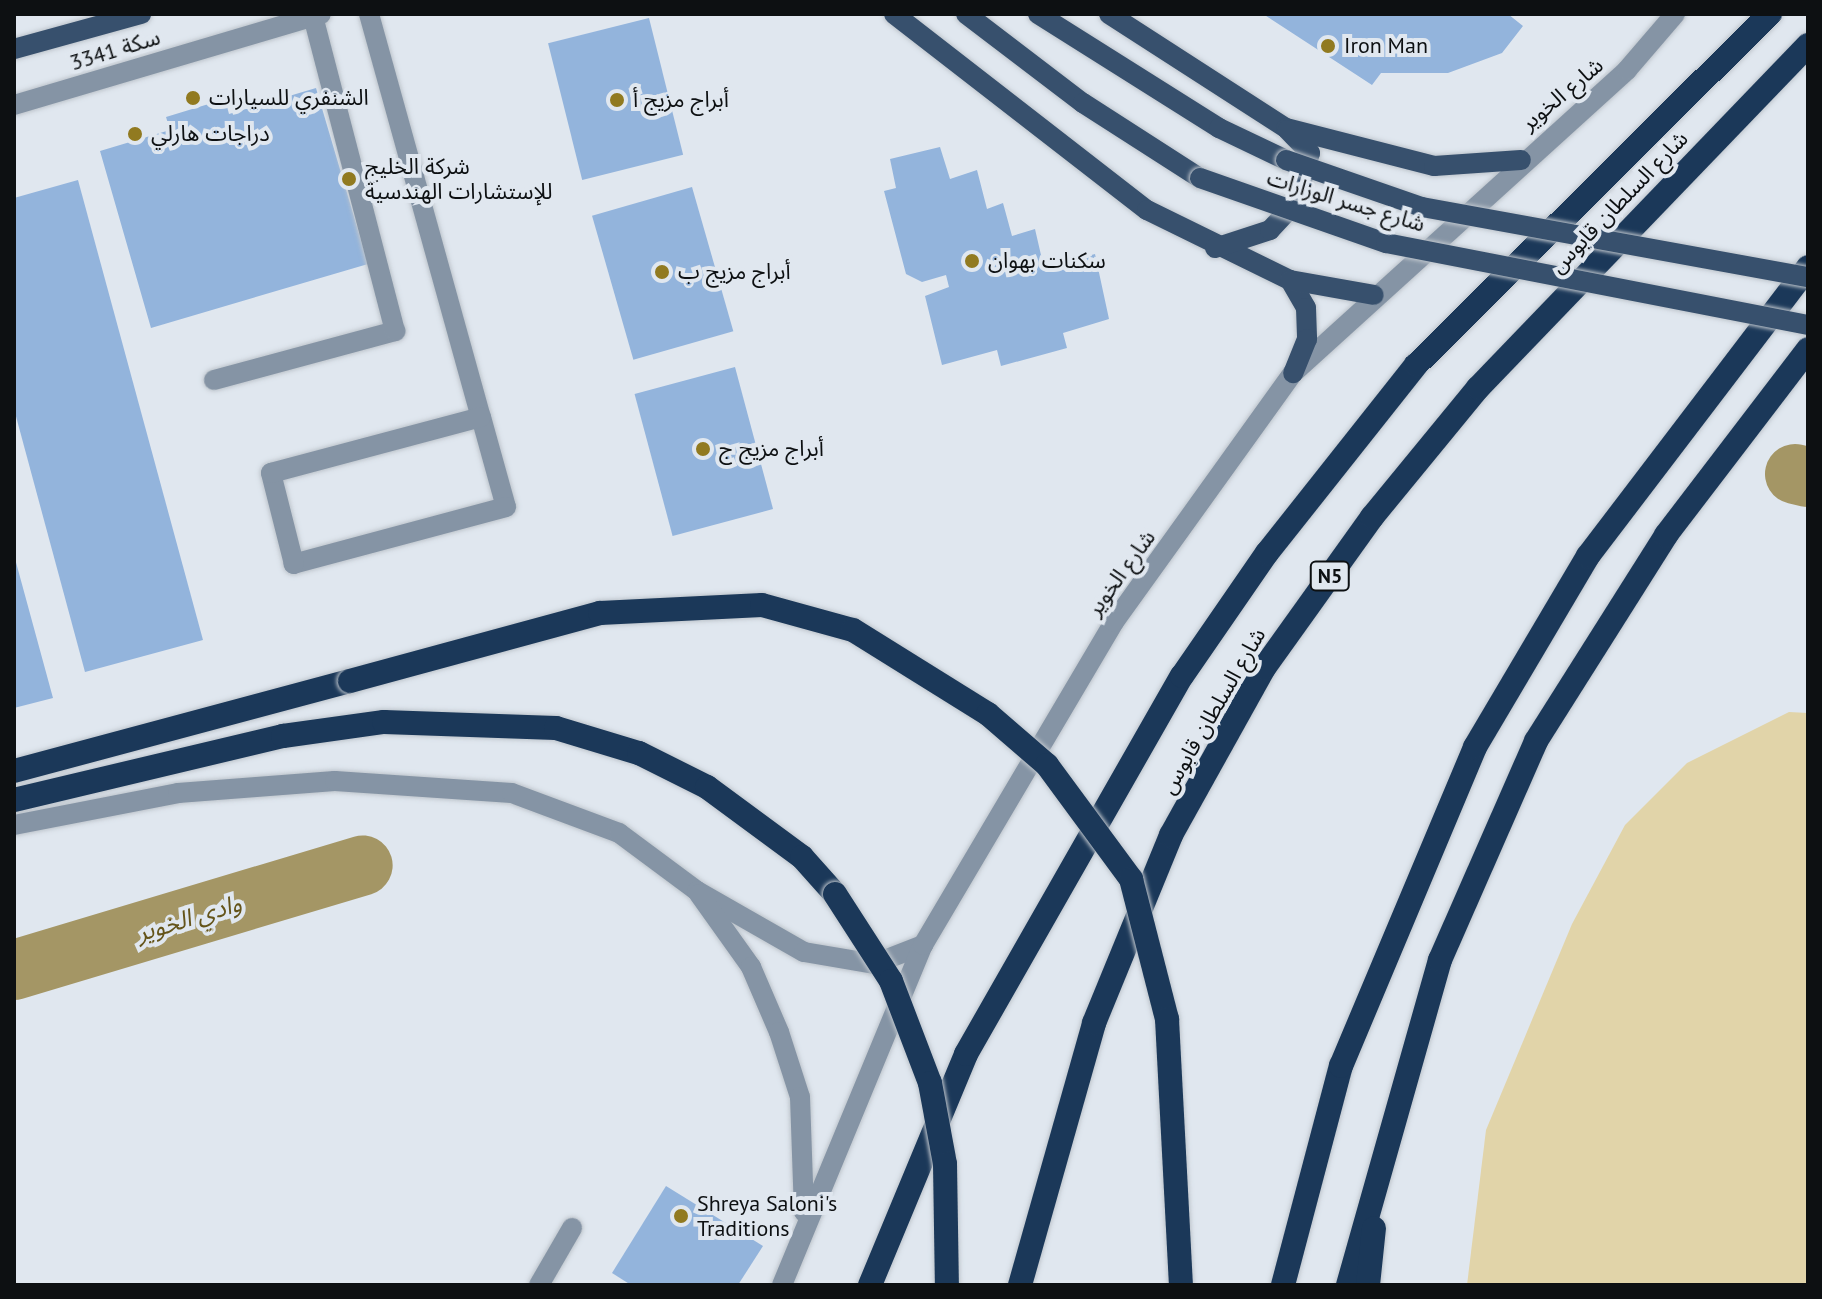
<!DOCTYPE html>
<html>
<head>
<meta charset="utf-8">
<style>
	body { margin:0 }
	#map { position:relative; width:1822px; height:1299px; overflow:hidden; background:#e0e7ef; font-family:"PT Sans","Noto Sans Arabic",sans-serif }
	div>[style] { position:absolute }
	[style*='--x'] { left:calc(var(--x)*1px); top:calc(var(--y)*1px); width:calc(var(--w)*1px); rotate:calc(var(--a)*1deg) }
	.green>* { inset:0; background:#e1d4a9 }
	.river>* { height:60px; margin:-30px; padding:0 30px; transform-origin:30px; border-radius:30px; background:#a49665 }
	.building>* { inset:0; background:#93b4dc; transform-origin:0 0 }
	.roads { filter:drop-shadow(0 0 2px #bec5cc) drop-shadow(0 0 2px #bec5cc) }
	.minor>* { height:20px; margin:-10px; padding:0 10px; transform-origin:10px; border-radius:10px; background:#8594a5 }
	.major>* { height:20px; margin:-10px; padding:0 10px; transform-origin:10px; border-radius:10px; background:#37506d }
	.highway>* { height:24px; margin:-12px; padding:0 12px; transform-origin:12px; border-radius:12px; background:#1b3859 }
	.bridges { filter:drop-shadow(0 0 2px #bec5cc) drop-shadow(0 0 2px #bec5cc) }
	.major-bridge>* { height:20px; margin:-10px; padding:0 10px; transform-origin:10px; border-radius:10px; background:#37506d }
	.highway-bridge>* { height:24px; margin:-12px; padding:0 12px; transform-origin:12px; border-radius:12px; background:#1b3859 }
	.dots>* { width:22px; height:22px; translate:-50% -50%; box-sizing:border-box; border:4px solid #e0e7ef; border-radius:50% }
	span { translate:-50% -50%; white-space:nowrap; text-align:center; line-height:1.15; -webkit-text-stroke:8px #e0e7ef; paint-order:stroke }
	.shield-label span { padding:2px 6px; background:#e0e7ef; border:2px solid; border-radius:6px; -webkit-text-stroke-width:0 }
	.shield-label { font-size:20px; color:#0d1012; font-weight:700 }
	.poi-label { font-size:22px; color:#0d1012 }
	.left { translate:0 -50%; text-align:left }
	.street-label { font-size:22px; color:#0d1012 }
	.water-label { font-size:24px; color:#64541a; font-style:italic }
	.frame { position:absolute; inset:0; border:16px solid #0d1012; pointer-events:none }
</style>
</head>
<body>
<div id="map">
	<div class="green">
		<div style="clip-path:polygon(1789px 712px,1808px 713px,1808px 1285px,1467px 1285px,1486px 1130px,1572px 924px,1625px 825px,1687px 763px)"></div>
	</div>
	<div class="river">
		<div style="--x:1795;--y:474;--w:13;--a:13"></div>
		<div style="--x:14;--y:970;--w:364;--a:-16.7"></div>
	</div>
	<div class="building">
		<div style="clip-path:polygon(1263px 14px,1508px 14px,1523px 26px,1502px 53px,1448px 73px,1381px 73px,1372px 85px)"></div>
		<div style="left:649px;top:18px;width:141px;height:104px;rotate:76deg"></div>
		<div style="clip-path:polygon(316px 88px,368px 264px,151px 328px,100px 151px,170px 130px,166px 117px,225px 99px,229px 114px)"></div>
		<div style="clip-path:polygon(940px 147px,950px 179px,977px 170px,987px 209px,1003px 203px,1012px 236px,1035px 229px,1044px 268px,1095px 254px,1109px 319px,1063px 333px,1067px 348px,1001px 366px,997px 350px,942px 365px,925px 296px,949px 287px,946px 275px,922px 282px,906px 274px,884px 191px,896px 188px,890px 159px)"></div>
		<div style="clip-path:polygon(78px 180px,203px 640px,85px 672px,14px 409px,14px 198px)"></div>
		<div style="left:692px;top:187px;width:150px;height:104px;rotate:74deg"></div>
		<div style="left:735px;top:367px;width:147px;height:104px;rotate:75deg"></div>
		<div style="clip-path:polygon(14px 555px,53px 698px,14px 708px)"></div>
		<div style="clip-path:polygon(666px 1186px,763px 1246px,738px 1285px,631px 1285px,612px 1273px)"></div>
	</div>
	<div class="roads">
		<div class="minor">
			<div style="--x:369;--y:14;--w:418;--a:74.5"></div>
			<div style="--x:481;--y:417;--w:93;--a:74.5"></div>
			<div style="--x:506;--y:507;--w:220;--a:165"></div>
			<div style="--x:294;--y:564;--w:94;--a:-104.2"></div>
			<div style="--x:271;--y:473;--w:217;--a:-14.9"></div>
			<div style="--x:14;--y:105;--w:320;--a:-16.5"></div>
			<div style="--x:214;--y:380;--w:188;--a:-15.1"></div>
			<div style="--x:395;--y:331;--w:325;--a:-104.6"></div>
			<div style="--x:14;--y:825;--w:167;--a:-11"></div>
			<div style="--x:178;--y:793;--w:157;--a:-4.4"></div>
			<div style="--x:335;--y:781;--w:177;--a:3.9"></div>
			<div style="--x:512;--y:793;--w:114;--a:20.5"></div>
			<div style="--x:619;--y:833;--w:97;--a:36.6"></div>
			<div style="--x:697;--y:891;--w:123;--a:29.7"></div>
			<div style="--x:804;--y:952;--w:71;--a:9.7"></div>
			<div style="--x:874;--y:964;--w:53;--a:-21.2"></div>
			<div style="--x:699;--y:894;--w:90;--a:54.5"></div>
			<div style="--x:751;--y:967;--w:71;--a:66.7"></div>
			<div style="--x:779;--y:1032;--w:68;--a:72.1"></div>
			<div style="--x:800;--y:1097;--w:115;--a:88"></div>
			<div style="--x:539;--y:1285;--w:66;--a:-59.9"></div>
			<div style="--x:782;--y:1285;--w:368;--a:-67.5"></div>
			<div style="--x:923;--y:945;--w:375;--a:-59.4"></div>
			<div style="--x:1114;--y:622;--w:307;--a:-54.3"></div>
			<div style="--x:1293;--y:373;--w:451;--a:-42.2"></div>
			<div style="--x:1627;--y:70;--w:74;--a:-49.4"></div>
		</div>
		<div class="major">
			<div style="--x:894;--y:14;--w:320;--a:37.8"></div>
			<div style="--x:1147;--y:210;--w:159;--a:26.1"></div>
			<div style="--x:1290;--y:280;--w:32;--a:60"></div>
			<div style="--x:1306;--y:308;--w:31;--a:88"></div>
			<div style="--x:1307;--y:339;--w:37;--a:112"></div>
			<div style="--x:966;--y:14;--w:147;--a:37.3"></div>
			<div style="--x:1083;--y:103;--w:139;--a:32.7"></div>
			<div style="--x:1038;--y:14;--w:214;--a:32.2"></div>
			<div style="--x:1219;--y:128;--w:74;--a:25.5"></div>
			<div style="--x:1109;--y:14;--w:211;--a:32.8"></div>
			<div style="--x:1286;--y:128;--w:153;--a:14.4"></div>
			<div style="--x:1434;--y:166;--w:87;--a:-3.9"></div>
			<div style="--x:14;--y:49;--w:132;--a:-15.4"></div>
			<div style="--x:1215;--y:248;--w:58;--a:-18.1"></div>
			<div style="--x:1270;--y:230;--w:38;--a:-47"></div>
			<div style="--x:1296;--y:202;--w:51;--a:-74.1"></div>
			<div style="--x:1310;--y:153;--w:32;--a:-134"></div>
			<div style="--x:1290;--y:280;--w:85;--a:10.1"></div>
		</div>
		<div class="highway">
			<div style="--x:14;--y:771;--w:348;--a:-15"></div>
			<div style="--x:14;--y:800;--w:277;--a:-13.4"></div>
			<div style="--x:283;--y:736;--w:102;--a:-7.9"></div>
			<div style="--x:384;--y:722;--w:172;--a:2"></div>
			<div style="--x:556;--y:728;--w:87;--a:16.8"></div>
			<div style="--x:639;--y:753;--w:76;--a:26.6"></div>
			<div style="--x:707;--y:787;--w:118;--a:36.4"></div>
			<div style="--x:802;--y:857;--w:50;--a:48.3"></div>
			<div style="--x:870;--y:1285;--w:250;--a:-67.4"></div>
			<div style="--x:966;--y:1054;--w:435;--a:-60.3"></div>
			<div style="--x:1182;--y:676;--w:150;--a:-55.4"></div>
			<div style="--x:1267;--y:553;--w:240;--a:-51.6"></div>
			<div style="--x:1416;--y:365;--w:499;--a:-44.8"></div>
			<div style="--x:1020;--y:1285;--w:272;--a:-74.2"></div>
			<div style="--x:1094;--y:1023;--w:203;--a:-67.7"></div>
			<div style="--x:1171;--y:835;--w:191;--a:-60.9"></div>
			<div style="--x:1264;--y:668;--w:186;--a:-54.4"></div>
			<div style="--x:1372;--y:517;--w:167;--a:-50.6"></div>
			<div style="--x:1478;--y:388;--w:476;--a:-46.1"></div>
			<div style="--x:1283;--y:1285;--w:227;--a:-75.2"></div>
			<div style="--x:1341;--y:1066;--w:346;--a:-67.2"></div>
			<div style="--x:1475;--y:747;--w:222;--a:-59.4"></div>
			<div style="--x:1588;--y:556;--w:363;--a:-52.7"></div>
			<div style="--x:1348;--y:1285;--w:338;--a:-74.2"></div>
			<div style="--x:1440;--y:960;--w:239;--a:-66.3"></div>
			<div style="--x:1536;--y:741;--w:244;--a:-57.7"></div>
			<div style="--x:1666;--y:535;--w:234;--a:-52.6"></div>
			<div style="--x:1368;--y:1285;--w:57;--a:-84"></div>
		</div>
	</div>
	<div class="bridges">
		<div class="major-bridge">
			<div style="--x:1286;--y:160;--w:144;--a:19.1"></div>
			<div style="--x:1422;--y:207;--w:392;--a:10.3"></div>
			<div style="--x:1200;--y:178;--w:197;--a:19.3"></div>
			<div style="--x:1386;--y:243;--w:430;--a:11"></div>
		</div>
		<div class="highway-bridge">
			<div style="--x:350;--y:681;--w:259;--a:-15.2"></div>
			<div style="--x:600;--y:613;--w:162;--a:-2.8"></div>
			<div style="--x:762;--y:605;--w:94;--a:15.4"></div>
			<div style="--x:853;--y:630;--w:159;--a:31.9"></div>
			<div style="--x:988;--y:714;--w:78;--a:40.8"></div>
			<div style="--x:1047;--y:765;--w:142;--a:53.6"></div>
			<div style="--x:1131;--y:879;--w:145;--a:75.6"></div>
			<div style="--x:1167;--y:1019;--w:266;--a:87"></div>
			<div style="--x:835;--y:894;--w:103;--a:57.2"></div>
			<div style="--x:891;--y:981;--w:109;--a:69.1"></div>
			<div style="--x:930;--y:1083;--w:82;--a:79.5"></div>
			<div style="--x:945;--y:1164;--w:121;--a:89.1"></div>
		</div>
	</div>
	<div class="dots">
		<div style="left:1328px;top:46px;background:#917a20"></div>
		<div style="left:193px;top:98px;background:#917a20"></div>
		<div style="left:617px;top:100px;background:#917a20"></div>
		<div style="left:135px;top:134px;background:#917a20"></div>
		<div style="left:349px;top:179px;background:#917a20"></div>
		<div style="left:972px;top:261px;background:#917a20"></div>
		<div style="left:662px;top:272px;background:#917a20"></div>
		<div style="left:703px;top:449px;background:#917a20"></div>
		<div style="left:681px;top:1216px;background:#917a20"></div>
	</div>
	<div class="shield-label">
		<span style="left:1330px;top:576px">N5</span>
	</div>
	<div class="poi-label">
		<span class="left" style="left:1344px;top:46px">Iron Man</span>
		<span class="left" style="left:209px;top:98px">الشنفري للسيارات</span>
		<span class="left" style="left:633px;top:100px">أبراج مزيج أ</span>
		<span class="left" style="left:151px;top:134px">دراجات هارلي</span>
		<span class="left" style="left:365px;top:179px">شركة الخليج<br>للإستشارات الهندسية</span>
		<span class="left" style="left:988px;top:261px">سكنات بهوان</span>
		<span class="left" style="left:678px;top:272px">أبراج مزيج ب</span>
		<span class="left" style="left:719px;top:449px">أبراج مزيج ج</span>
		<span class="left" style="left:697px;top:1216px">Shreya Saloni's<br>Traditions</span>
	</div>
	<div class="street-label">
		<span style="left:115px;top:50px;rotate:-17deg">سكة 3341</span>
		<span style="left:1562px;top:94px;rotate:-40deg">شارع الخوير</span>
		<span style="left:1346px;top:201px;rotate:17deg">شارع جسر الوزارات</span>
		<span style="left:1619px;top:202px;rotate:-46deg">شارع السلطان قابوس</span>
		<span style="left:1121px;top:573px;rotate:-54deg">شارع الخوير</span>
		<span style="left:1213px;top:711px;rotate:-60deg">شارع السلطان قابوس</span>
	</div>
	<div class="water-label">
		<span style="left:189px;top:918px;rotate:-17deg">وادي الخوير</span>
	</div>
	<div class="frame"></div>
</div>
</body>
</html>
